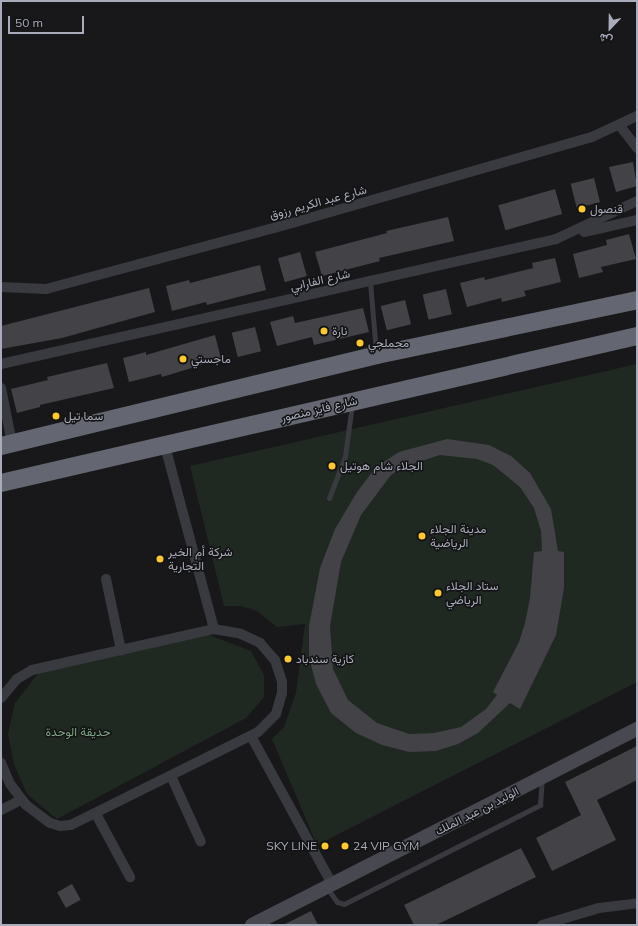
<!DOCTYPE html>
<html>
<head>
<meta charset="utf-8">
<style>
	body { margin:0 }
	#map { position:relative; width:638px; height:926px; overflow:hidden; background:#18181a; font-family:Mulish,Vazirmatn,sans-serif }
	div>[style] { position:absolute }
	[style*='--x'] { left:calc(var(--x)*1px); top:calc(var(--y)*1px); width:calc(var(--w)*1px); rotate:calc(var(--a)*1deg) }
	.green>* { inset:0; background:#1f2921 }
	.building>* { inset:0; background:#424247; transform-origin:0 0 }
	.lane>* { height:5px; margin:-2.5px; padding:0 2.5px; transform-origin:2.5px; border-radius:2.5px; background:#393940 }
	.street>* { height:10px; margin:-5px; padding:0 5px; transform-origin:5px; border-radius:5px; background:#393940 }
	.secondary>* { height:14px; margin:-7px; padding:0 7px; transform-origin:7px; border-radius:7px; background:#474850 }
	.highway>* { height:18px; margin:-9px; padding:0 9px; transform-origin:9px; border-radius:9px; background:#646771 }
	.dots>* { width:11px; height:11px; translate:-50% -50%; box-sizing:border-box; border:2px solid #131315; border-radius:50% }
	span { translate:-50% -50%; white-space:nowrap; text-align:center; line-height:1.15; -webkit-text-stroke:3px #131315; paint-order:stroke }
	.street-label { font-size:12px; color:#a9adbb }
	.poi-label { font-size:12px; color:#a9adbb }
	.left { translate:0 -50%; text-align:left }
	.right { translate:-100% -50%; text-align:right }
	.park-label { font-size:12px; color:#7fa785 }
	.frame { position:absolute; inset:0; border:2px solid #a9adbb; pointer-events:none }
	.north { position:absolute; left:590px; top:8px; width:40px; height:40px; -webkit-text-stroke:3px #131315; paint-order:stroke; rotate:202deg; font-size:11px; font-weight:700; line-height:16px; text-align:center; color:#a9adbb }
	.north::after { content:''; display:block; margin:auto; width:14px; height:18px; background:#a9adbb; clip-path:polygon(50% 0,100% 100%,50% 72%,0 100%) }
	.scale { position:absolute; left:8px; top:16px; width:76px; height:18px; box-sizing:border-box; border:2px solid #a9adbb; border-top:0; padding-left:5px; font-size:12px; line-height:14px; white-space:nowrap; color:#a9adbb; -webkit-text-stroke:3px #131315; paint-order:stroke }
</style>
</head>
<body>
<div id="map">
	<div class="green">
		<div style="clip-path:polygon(637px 364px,637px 682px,317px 845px,272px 739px,284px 727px,296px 693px,305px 624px,277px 627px,257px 611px,241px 606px,224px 606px,190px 466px)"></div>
		<div style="clip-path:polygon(209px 635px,251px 651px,264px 675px,264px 697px,246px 718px,57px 819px,27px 794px,14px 764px,8px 734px,15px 703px,41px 670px)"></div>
	</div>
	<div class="building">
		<div style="clip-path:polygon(633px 162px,637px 186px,616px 192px,609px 167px)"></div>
		<div style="left:594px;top:178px;width:25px;height:24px;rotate:76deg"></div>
		<div style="left:555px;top:189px;width:26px;height:59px;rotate:74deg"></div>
		<div style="clip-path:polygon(448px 217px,454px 241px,379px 258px,380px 261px,322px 276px,315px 252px,387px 233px,386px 231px)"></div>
		<div style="clip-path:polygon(629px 234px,636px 259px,601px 267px,603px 272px,579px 278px,573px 254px,607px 245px,606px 240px)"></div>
		<div style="left:300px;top:252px;width:25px;height:23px;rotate:74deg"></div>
		<div style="clip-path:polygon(555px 258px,561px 282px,524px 291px,526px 296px,502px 302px,501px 298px,467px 307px,460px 283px,484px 277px,485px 280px,533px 268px,532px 263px)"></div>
		<div style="clip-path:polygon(260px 265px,266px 290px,207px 305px,206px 302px,172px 311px,166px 286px,189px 280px,190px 283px)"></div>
		<div style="clip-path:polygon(149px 288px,155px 312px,62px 338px,1px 349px,1px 326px)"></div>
		<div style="left:446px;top:289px;width:26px;height:24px;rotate:77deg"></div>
		<div style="left:405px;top:300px;width:25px;height:25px;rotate:76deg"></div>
		<div style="clip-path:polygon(363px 308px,369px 332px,314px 345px,312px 337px,277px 346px,270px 322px,293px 316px,295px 323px)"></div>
		<div style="left:255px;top:327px;width:25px;height:24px;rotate:76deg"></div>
		<div style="clip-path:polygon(215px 335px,221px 359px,162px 377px,161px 374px,129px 382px,123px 358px,146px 352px,146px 355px)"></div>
		<div style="clip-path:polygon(107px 363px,114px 388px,40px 405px,40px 407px,17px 413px,11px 389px,48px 380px,47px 377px)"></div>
		<div style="clip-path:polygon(evenodd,447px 439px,489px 445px,511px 456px,530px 473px,551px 509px,558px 551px,564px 552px,564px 588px,556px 635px,520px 709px,510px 703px,478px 733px,458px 744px,436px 751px,409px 752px,382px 745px,356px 733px,331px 713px,316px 684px,309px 657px,309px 626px,320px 568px,335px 529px,357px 492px,376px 467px,399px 452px,447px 439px,440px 455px,477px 459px,493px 465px,520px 487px,534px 508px,541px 531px,542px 551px,534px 552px,530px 598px,525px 623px,519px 642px,493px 692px,497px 695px,486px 709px,461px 727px,434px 733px,409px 734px,377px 723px,348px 700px,333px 669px,330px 626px,341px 562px,361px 515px,391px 475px,406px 466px,440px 455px)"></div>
		<div style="clip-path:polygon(637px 746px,637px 780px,597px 800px,616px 840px,552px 871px,536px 838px,581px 815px,565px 782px)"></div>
		<div style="clip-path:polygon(521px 848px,536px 877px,436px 925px,414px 925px,404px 905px)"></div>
		<div style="left:72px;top:884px;width:18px;height:17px;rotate:61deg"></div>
		<div style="clip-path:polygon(311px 911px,318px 925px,283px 925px)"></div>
	</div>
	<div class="lane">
		<div style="--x:370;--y:282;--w:70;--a:85.1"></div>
		<div style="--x:329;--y:498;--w:45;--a:-69.1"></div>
		<div style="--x:345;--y:456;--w:52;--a:-82.3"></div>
		<div style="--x:327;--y:888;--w:17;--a:54"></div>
		<div style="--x:337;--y:902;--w:7;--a:16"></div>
		<div style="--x:344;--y:904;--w:220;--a:-26.8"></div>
		<div style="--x:540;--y:805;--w:26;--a:-86"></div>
	</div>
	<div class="street">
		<div style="--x:620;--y:126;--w:28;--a:52"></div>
		<div style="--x:584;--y:232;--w:54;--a:-12.8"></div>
		<div style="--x:1;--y:287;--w:45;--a:2.5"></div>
		<div style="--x:46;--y:289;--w:262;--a:-15"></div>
		<div style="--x:299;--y:221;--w:305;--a:-16"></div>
		<div style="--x:592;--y:137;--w:50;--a:-25"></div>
		<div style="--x:1;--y:364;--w:569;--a:-12.69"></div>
		<div style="--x:556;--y:239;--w:89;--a:-25.1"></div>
		<div style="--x:1;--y:388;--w:56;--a:78.7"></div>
		<div style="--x:165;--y:446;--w:189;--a:75"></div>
		<div style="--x:106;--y:579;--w:73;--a:78.1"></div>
		<div style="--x:1;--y:698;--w:25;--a:-50"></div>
		<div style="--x:17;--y:679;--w:17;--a:-31"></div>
		<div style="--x:32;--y:670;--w:187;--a:-12.7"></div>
		<div style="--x:214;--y:629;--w:27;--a:10"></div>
		<div style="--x:241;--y:634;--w:21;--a:25"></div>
		<div style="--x:260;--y:643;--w:23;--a:49"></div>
		<div style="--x:275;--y:660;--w:23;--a:72"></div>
		<div style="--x:282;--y:682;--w:11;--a:90"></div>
		<div style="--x:282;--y:693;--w:22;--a:106"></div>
		<div style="--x:276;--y:714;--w:25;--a:135"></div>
		<div style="--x:258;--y:732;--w:209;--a:153.6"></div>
		<div style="--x:71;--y:825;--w:11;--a:175"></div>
		<div style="--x:60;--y:826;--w:10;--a:-163"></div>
		<div style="--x:50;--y:823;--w:30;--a:-143"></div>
		<div style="--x:26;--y:805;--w:26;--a:-127"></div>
		<div style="--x:10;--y:784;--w:23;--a:-113"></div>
		<div style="--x:251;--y:736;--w:169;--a:61.3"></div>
		<div style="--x:171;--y:776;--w:72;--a:65.6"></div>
		<div style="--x:1;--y:810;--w:22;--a:-27"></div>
		<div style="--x:96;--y:814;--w:72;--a:61.6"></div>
		<div style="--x:542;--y:925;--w:59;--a:-16.6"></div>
		<div style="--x:599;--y:908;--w:38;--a:-7"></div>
	</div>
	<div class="secondary">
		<div style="--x:252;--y:925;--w:432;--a:-27"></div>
	</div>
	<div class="highway">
		<div style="--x:1;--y:446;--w:387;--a:-13.6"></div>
		<div style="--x:377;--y:355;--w:266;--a:-11.9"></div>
		<div style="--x:1;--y:483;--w:653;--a:-13.01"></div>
	</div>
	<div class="dots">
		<div style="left:582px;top:209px;background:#fec92d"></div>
		<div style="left:324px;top:331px;background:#fec92d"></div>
		<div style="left:360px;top:343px;background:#fec92d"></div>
		<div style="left:183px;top:359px;background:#fec92d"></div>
		<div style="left:56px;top:416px;background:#fec92d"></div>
		<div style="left:332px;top:466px;background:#fec92d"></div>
		<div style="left:422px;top:536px;background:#fec92d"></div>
		<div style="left:160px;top:559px;background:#fec92d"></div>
		<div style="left:438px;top:593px;background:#fec92d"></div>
		<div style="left:288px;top:659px;background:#fec92d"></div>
		<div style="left:325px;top:846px;background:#fec92d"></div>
		<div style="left:345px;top:846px;background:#fec92d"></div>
	</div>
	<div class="street-label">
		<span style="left:318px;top:202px;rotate:-15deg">شارع عبد الكريم رزوق</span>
		<span style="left:320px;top:280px;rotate:-13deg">شارع الفارابي</span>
		<span style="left:319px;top:409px;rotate:-13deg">شارع فايز منصور</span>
		<span style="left:477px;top:811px;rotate:-27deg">الوليد بن عبد الملك</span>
	</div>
	<div class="poi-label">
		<span class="left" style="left:590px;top:209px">قنصول</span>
		<span class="left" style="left:332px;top:331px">نارة</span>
		<span class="left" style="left:368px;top:343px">محملجي</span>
		<span class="left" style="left:191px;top:359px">ماجستي</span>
		<span class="left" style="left:64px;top:416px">سما تيل</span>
		<span class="left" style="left:340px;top:466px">الجلاء شام هوتيل</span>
		<span class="left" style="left:430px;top:536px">مدينة الجلاء<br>الرياضية</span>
		<span class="left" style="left:168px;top:559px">شركة أم الخير<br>التجارية</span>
		<span class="left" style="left:446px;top:593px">ستاد الجلاء<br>الرياضي</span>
		<span class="left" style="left:296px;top:659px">كازية سندباد</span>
		<span class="right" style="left:317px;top:846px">SKY LINE</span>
		<span class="left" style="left:353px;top:846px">24 VIP GYM</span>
	</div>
	<div class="park-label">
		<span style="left:78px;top:732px">حديقة الوحدة</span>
	</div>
	<div class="frame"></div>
	<div class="north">ش</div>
	<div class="scale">50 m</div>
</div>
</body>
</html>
